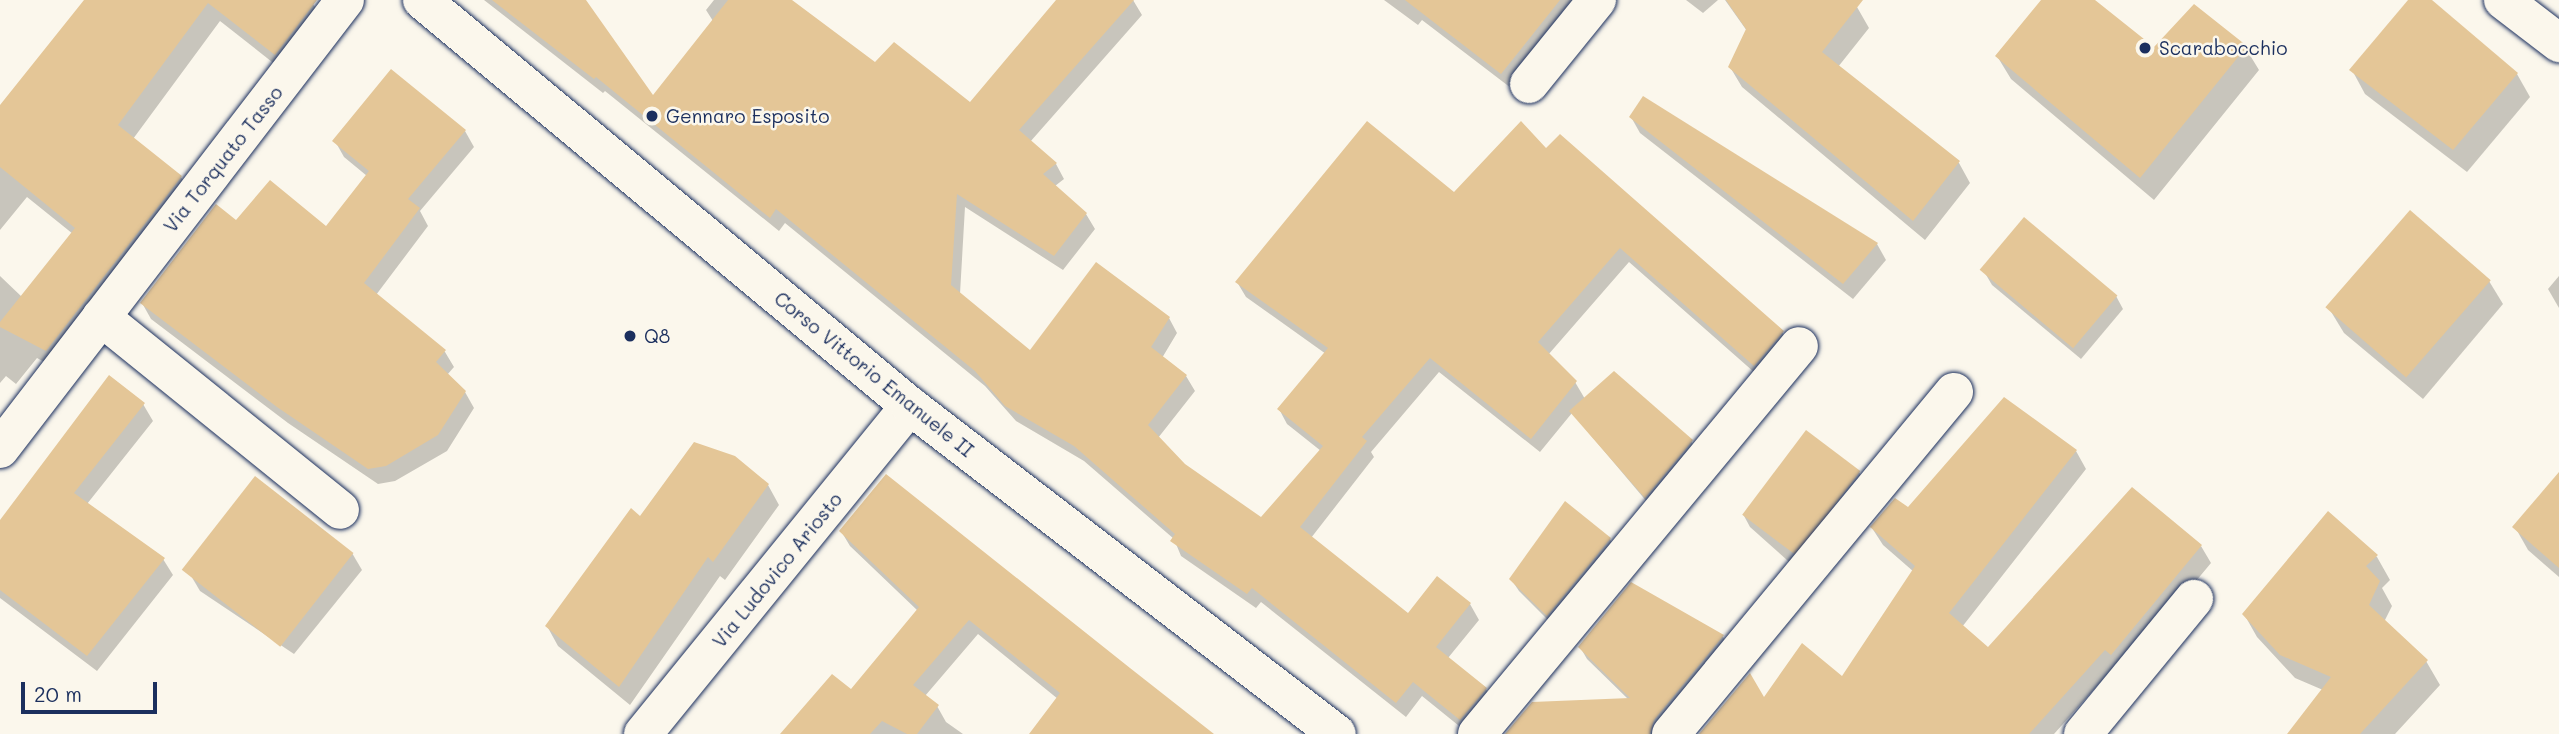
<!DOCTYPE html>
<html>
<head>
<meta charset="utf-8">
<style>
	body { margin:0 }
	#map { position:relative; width:2559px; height:734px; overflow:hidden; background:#fbf7ec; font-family:Mali,sans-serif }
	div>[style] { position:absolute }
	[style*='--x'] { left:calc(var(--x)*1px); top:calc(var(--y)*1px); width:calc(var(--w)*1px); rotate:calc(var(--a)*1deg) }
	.shadow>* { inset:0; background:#0003 }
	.building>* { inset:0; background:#e4c697; transform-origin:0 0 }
	.roads { filter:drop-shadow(0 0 2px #1b2f5e) drop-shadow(0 0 2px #1b2f5e) }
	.minor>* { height:38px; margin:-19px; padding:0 19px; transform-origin:19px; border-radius:19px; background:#fbf7ec }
	.major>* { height:38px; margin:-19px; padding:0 19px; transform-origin:19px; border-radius:19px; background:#fbf7ec }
	.dots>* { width:19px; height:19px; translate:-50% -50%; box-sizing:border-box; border:4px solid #fbf7ec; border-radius:50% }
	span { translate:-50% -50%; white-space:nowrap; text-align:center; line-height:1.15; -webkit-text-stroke:5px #fbf7ec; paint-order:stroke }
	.poi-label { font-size:19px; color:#1b2f5e }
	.left { translate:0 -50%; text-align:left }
	.street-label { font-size:19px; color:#1b2f5e }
	.scale { position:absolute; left:21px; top:682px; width:136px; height:32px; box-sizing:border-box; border:4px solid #1b2f5e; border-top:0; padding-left:9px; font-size:21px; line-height:24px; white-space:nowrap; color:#1b2f5e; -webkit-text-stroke:5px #fbf7ec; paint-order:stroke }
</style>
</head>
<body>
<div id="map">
	<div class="shadow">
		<div style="clip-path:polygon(86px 0,310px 0,326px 22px,286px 73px,220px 21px,133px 139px,181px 177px,192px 196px,57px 369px,37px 358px,16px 384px,6px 376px,0 383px,0 276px,22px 297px,73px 234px,27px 197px,0 230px,0 107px)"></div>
		<div style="clip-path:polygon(484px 0,581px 0,653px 98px,713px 21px,706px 10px,714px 0,789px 0,875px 65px,970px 105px,1058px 0,1133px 0,1142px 15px,1030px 142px,1056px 164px,1064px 179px,1055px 186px,1086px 214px,1095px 229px,1063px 270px,965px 207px,960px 294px,1031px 353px,1169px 318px,1177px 333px,1162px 358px,1186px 376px,1195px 391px,1158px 438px,1184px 465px,1262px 520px,1321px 451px,1287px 424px,1279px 409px,1326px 354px,1246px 297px,1237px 282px,1454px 195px,1546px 150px,1782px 332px,1791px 347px,1763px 380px,1629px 262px,1548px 355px,1575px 382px,1585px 399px,1691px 441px,1698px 454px,1653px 509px,1572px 413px,1540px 452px,1439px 372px,1371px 452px,1374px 457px,1311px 538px,1408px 615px,1437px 578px,1470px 604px,1479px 620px,1448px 658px,1486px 689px,1494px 704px,1469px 734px,1422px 696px,1406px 717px,1261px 602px,1256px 608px,1181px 556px,1174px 539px,1084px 461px,1016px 421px,985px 386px,785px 223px,779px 231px,605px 91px,603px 93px)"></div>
		<div style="clip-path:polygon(1384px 0,1581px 0,1511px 88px,1422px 20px,1418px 25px)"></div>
		<div style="clip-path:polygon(1686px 0,1718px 0,1703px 13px)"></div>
		<div style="clip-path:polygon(1725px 0,1851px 0,1857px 7px,1869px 28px,1838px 67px,1959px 163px,1970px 183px,1925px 240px,1742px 87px,1730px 67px,1747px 31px)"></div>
		<div style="clip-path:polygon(2043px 0,2092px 0,2154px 49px,2245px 47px,2259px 70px,2154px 200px,2011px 79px,1997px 56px)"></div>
		<div style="clip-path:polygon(2410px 0,2429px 0,2517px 74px,2530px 97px,2467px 172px,2365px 94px,2352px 70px)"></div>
		<div style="clip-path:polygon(1631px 117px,1877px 244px,1886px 260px,1853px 299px,1640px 133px)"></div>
		<div style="clip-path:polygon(465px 131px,474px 147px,420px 211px,428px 226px,376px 295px,445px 352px,454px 367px,447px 375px,465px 392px,474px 408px,447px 451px,395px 481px,378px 484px,288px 423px,151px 319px,142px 303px,236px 222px,327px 228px,367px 176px,344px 157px,335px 141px)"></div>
		<div style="clip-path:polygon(1985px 273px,2116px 296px,2123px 309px,2081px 359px,1992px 285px)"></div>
		<div style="clip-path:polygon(2559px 276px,2559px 308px,2548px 289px)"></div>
		<div style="clip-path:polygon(2489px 281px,2503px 304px,2423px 399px,2344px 333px,2330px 310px)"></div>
		<div style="clip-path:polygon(143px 404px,153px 421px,87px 504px,163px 559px,173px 575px,97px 671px,0 598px,0 523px)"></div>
		<div style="clip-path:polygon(2076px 451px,2086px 469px,1962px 627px,1989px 649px,2201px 546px,2211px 563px,2121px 671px,2115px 666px,2054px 734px,1723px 734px,1764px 700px,1842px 679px,1914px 572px,1883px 545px,1872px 528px,1908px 509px)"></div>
		<div style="clip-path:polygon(1859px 472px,1866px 485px,1797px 569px,1750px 527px,1743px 514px)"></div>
		<div style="clip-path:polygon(2559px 475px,2559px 577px,2528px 550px,2515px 527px)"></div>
		<div style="clip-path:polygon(768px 485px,779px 505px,725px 580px,720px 576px,630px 705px,558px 646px,547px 626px,641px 519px)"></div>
		<div style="clip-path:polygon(2328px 513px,2377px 557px,2390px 580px,2382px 588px,2392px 606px,2384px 622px,2426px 661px,2440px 685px,2395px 734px,2289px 734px,2323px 690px,2295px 678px,2257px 637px,2244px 614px)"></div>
		<div style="clip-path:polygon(841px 531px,1212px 734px,1032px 734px,1058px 699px,978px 634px,925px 696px,937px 706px,946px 722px,963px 734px,782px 734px,851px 692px,918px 611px,850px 546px)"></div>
		<div style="clip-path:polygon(1610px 539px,1617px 552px,1555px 627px,1519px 591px,1511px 579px)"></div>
		<div style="clip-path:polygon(352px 553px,362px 570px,294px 654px,200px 591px,190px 574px)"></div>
		<div style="clip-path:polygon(1632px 584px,1723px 637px,1730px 649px,1662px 734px,1508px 734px,1629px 700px,1587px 659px,1580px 647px)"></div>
	</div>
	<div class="building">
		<div style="clip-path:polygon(84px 0,317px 0,275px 55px,208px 3px,118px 125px,182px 176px,46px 351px,0 327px,0 322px,75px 228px,0 167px,0 105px)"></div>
		<div style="clip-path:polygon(492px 0,586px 0,653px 95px,728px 0,792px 0,875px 62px,894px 42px,970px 102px,1056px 0,1134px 0,1019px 130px,1057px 163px,1043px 174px,1087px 213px,1054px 256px,957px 194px,951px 285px,1030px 350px,1096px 262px,1170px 317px,1151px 347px,1187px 375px,1148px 425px,1185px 464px,1261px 517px,1323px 446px,1277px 409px,1328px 348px,1235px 282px,1367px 121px,1454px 192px,1521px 121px,1546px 148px,1560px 134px,1784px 331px,1754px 366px,1620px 248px,1538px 342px,1577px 381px,1531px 439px,1430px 358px,1362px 437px,1367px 441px,1300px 527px,1408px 613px,1437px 576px,1471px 603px,1436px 647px,1487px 688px,1460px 720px,1413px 682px,1396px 703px,1252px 588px,1247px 594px,1170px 541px,1175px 534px,1074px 446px,1005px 406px,975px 371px,776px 209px,770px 218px,596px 77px,594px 79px)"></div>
		<div style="clip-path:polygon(1405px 0,1560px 0,1501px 74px)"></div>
		<div style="clip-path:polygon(1726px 0,1863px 0,1822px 52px,1960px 161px,1913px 221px,1728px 67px,1746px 29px)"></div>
		<div style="clip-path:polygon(2041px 0,2095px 0,2154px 47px,2194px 4px,2247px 46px,2140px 178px,1995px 56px)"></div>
		<div style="clip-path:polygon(2408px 0,2432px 0,2518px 73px,2453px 150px,2349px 70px)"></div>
		<div style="clip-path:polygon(391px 69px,466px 130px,408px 199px,420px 208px,364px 283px,446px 350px,436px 362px,466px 391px,438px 435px,386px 466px,368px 469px,277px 407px,140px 303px,216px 204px,236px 220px,270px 180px,326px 226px,369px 171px,332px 141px)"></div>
		<div style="clip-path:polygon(1643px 96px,1878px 243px,1843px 284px,1629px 117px)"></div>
		<div style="left:2410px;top:210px;width:107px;height:129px;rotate:41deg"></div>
		<div style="left:2024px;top:217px;width:122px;height:69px;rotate:40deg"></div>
		<div style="clip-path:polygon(1614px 371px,1693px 440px,1645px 498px,1569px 411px)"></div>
		<div style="clip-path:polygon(109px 375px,145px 403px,74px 493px,165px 558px,87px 656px,0 590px,0 520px)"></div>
		<div style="clip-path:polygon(2004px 397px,2077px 450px,1949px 613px,1988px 647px,2132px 487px,2202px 545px,2111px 655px,2105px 650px,2029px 734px,1699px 734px,1750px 673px,1764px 697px,1802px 643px,1842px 676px,1915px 566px,1870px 527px,1895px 498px,1908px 507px)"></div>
		<div style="left:1806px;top:430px;width:68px;height:106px;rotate:37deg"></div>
		<div style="clip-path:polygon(694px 442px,735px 456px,769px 484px,713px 562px,708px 557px,619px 687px,545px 626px,631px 508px,640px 516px)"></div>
		<div style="clip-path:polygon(2559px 472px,2559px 568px,2512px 527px)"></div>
		<div style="clip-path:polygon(886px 474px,1130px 668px,1214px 734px,1029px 734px,1060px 693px,969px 620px,913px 685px,939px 705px,917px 734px,907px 734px,882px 721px,870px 734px,780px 734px,832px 674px,851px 689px,919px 607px,839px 531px)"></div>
		<div style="left:255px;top:476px;width:125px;height:119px;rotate:38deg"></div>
		<div style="clip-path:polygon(1565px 501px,1611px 538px,1547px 616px,1509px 579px)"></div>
		<div style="clip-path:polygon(2328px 511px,2378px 555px,2366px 566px,2380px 581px,2369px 605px,2428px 660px,2360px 734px,2287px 734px,2331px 677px,2280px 655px,2242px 614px)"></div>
		<div style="clip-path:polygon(1631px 582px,1724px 635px,1654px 720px,1650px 734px,1505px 734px,1532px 702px,1630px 698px,1578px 647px)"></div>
	</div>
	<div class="roads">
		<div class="minor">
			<div style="--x:2503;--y:0;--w:71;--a:37.5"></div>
			<div style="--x:1529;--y:84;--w:108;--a:-51"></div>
			<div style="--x:101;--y:317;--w:307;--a:38.9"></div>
			<div style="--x:0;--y:449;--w:566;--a:-52.46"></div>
			<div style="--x:643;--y:734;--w:423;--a:-50.9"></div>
			<div style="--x:1477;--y:734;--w:504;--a:-50.31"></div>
			<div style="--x:1671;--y:734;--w:444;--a:-50.4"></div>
			<div style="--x:2083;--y:734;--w:175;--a:-50.6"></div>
		</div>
		<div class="major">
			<div style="--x:422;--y:0;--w:635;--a:39.76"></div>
			<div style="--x:910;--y:406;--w:538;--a:37.53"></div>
		</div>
	</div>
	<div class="dots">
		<div style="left:2145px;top:48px;background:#1b2f5e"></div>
		<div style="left:652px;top:116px;background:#1b2f5e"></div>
		<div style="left:630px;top:336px;background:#1b2f5e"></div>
	</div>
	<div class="poi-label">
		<span class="left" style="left:2159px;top:48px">Scarabocchio</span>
		<span class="left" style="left:666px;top:116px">Gennaro Esposito</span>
		<span class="left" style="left:644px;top:336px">Q8</span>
	</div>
	<div class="street-label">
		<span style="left:223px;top:159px;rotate:-52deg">Via Torquato Tasso</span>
		<span style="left:874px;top:374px;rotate:39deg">Corso Vittorio Emanuele II</span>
		<span style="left:777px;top:570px;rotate:-51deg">Via Ludovico Ariosto</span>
	</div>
	<div class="scale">20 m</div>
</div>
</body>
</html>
